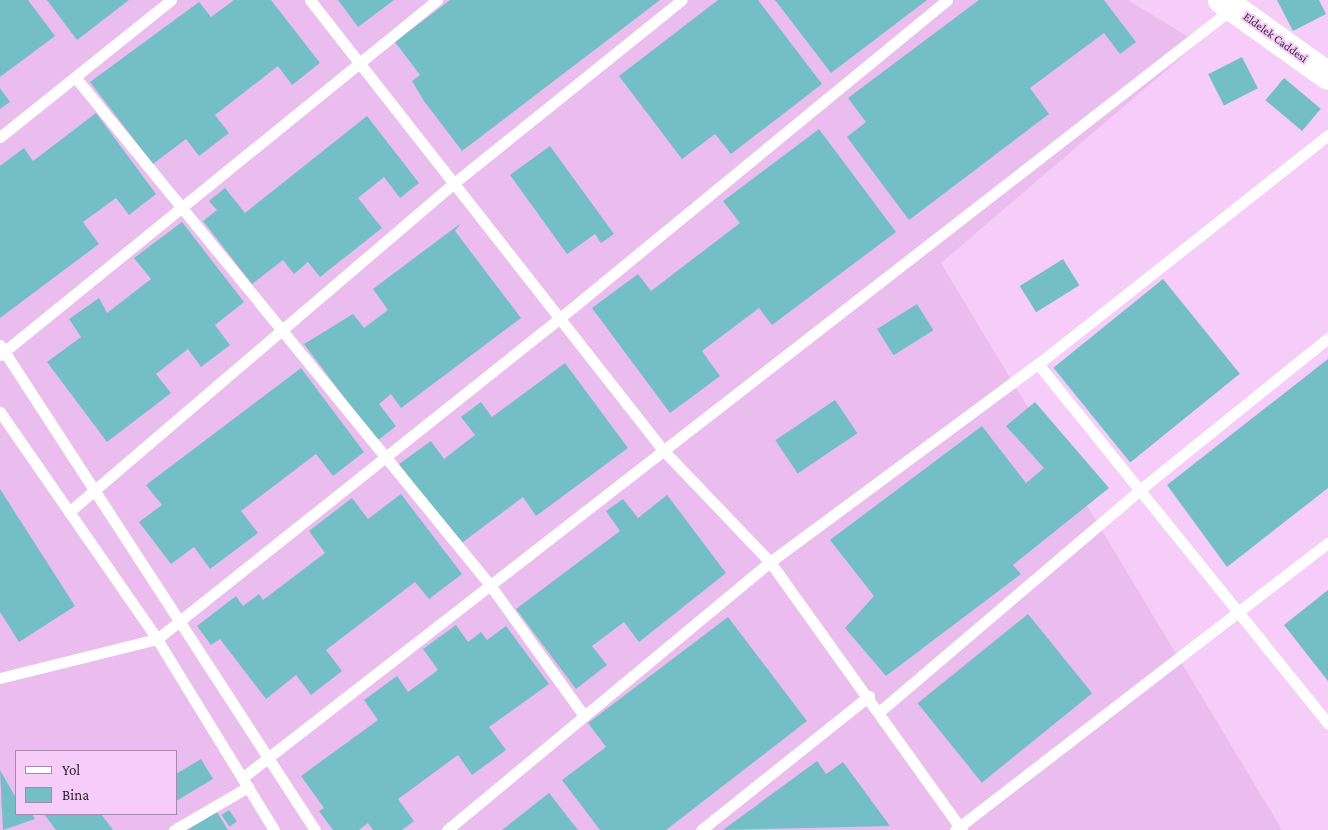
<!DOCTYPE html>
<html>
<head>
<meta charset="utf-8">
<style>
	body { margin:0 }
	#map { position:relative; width:1328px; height:830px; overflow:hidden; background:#f6ccf9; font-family:"Crimson Pro",serif }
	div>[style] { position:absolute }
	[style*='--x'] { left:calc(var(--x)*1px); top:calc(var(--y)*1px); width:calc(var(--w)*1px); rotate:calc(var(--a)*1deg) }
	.built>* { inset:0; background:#eabdee }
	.building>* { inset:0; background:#74bfc6; transform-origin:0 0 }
	.lane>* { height:11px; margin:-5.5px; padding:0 5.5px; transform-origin:5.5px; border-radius:5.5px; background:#fff }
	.secondary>* { height:28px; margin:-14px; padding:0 14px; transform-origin:14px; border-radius:14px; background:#fff }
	span { translate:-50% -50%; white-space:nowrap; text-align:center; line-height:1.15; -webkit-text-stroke:4px #f6ccf9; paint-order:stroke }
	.street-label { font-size:12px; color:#342435 }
	.legend { position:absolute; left:15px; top:750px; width:162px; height:65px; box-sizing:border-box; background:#f6ccf9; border:1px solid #a889ab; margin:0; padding:6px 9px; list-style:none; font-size:15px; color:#342435 }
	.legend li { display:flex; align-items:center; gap:10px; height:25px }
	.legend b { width:25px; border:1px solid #a889ab }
</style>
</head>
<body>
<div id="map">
	<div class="built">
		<div style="clip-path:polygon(evenodd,0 0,1128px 0,1198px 43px,941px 263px,1282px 830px,0 830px,0 0,16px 751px,176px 751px,176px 814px,16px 814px,16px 751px)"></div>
	</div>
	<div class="building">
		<div style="clip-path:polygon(0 0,28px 0,55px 36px,0 77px)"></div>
		<div style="clip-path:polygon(47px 0,129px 0,77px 40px)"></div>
		<div style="clip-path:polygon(234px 0,271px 0,320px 63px,292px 85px,278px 66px,215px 115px,229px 133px,199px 156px,186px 139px,153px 164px,90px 82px,199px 2px,211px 17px)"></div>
		<div style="clip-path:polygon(338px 0,394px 0,358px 27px)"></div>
		<div style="clip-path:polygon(450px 0,660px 0,462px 151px,424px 101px,412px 81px,420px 75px,395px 42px)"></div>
		<div style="clip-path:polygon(718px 0,758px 0,822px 84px,731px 154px,715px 134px,682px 159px,619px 76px)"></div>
		<div style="clip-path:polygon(775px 0,927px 0,831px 73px)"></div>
		<div style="clip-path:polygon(979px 0,1104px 0,1136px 42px,1120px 54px,1104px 33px,1030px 88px,1049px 114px,909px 220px,847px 137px,866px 122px,848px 98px)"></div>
		<div style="clip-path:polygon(1277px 0,1319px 0,1326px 14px,1293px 31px)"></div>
		<div style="left:1242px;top:57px;width:35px;height:38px;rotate:63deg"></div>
		<div style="left:1284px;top:78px;width:48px;height:29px;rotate:40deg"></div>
		<div style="clip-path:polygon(0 88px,10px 102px,0 109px)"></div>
		<div style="clip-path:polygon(96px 113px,156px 194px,129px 215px,116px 198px,83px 222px,99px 244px,0 318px,0 166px,24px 148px,33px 161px)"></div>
		<div style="clip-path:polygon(367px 116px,419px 183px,400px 198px,384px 177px,358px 198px,382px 228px,320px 277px,308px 262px,294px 274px,283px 260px,252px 284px,203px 221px,217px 210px,209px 201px,225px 188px,245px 213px)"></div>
		<div style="clip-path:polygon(819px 129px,896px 232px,772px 325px,759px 308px,702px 351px,720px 376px,670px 413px,592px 308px,638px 274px,651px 291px,740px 223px,723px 201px)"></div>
		<div style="clip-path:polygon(550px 146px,614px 234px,601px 243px,595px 234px,567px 254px,510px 175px)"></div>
		<div style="clip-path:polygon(182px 222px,244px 302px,215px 325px,230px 345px,201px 367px,188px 349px,156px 374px,171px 393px,107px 442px,47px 362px,81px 337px,69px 319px,99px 298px,107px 313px,151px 279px,134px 258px)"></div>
		<div style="clip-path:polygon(461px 223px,455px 231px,521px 318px,401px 408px,391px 394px,379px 404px,396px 426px,377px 441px,304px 344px,353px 314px,364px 328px,388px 310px,373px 289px)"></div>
		<div style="left:1063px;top:259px;width:31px;height:51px;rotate:58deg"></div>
		<div style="left:1163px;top:279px;width:122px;height:141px;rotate:51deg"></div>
		<div style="left:917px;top:304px;width:31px;height:47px;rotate:58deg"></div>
		<div style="clip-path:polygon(1328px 359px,1328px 488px,1227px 567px,1167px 485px)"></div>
		<div style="clip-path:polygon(565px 363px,628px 448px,536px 516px,523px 497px,459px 545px,399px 464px,431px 441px,444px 459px,475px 435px,461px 417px,481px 402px,492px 417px)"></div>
		<div style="clip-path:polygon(301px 368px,364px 452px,333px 476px,316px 454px,241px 511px,258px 533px,210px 569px,194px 547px,171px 564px,139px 522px,162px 505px,146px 485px)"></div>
		<div style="left:835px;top:400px;width:40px;height:72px;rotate:56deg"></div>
		<div style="clip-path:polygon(1035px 402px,1109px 488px,1013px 565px,1021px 574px,886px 676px,845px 628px,874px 596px,830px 540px,982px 426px,1026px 483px,1044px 468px,1006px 426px)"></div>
		<div style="clip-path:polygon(0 489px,75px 606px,19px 642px,0 612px)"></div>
		<div style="clip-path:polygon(401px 494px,462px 574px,429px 599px,415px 582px,326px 650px,342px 671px,311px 695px,296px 675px,266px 699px,220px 639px,211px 645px,197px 626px,236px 596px,243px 606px,259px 594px,263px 600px,325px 553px,309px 531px,352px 498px,368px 519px)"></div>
		<div style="clip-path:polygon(667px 495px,726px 573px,639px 642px,624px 622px,592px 646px,607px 665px,576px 689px,516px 609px,620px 531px,606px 511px,623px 499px,638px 518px)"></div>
		<div style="clip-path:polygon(1328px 590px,1328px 681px,1284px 625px)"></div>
		<div style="left:1028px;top:614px;width:102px;height:142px;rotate:51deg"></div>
		<div style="clip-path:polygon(728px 617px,807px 721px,666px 830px,600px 830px,562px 780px,606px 747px,588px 723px)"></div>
		<div style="clip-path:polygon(456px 625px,468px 642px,481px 632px,487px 640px,506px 626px,549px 684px,489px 727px,506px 750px,472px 775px,458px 755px,398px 799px,414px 821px,402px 830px,373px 830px,368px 823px,359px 830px,333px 830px,319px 811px,324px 808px,301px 776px,378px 720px,364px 700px,397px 676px,408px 692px,438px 670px,423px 649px)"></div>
		<div style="clip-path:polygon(201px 759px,213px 779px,176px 801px,176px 774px)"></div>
		<div style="clip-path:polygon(817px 761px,826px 774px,843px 762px,890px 826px,723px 830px)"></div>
		<div style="clip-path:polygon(0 770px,16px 798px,16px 814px,32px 814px,35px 819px,3px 830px)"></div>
		<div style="clip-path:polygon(549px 793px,578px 830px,502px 830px)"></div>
		<div style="left:229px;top:810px;width:14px;height:9px;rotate:56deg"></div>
		<div style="clip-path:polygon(217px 812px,228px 830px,187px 830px)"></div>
		<div style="clip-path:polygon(44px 814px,101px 814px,113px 830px,56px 830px)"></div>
	</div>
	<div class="lane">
		<div style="--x:310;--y:0;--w:572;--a:51.89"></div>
		<div style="--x:663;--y:450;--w:155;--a:46.3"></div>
		<div style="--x:770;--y:562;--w:330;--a:54.4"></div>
		<div style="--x:75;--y:77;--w:656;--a:50.75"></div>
		<div style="--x:490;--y:585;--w:161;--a:54.3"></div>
		<div style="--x:1328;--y:135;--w:370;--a:141.7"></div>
		<div style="--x:1038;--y:364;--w:462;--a:51.1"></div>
		<div style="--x:0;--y:137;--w:219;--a:-38.7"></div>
		<div style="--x:0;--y:345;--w:578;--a:57"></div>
		<div style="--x:0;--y:355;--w:563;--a:-39.09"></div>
		<div style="--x:0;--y:412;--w:276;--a:55.3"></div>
		<div style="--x:157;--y:639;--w:224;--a:58.5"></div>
		<div style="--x:69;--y:512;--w:506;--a:-40.52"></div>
		<div style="--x:454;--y:183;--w:292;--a:-38.8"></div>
		<div style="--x:0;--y:678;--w:162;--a:-14"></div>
		<div style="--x:157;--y:639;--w:515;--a:-38.54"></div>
		<div style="--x:560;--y:318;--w:501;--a:-39.41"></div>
		<div style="--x:879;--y:712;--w:345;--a:-40.4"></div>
		<div style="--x:1142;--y:488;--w:239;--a:-38.9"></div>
		<div style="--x:242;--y:778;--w:1255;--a:-37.85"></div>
		<div style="--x:174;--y:830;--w:86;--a:-30.2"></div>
		<div style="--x:447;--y:830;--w:420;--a:-39.7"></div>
		<div style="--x:770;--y:562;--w:333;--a:-36.5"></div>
		<div style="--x:701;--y:830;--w:215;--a:-38.6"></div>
		<div style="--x:955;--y:830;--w:471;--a:-37.6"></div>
	</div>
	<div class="secondary">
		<div style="--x:1222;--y:0;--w:130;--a:35.6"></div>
	</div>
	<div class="street-label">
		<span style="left:1275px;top:38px;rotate:36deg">Eldelek Caddesi</span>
	</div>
	<ul class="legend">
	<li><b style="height:6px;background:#fff"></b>Yol</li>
	<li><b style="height:14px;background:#74bfc6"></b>Bina</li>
	</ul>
</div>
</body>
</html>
